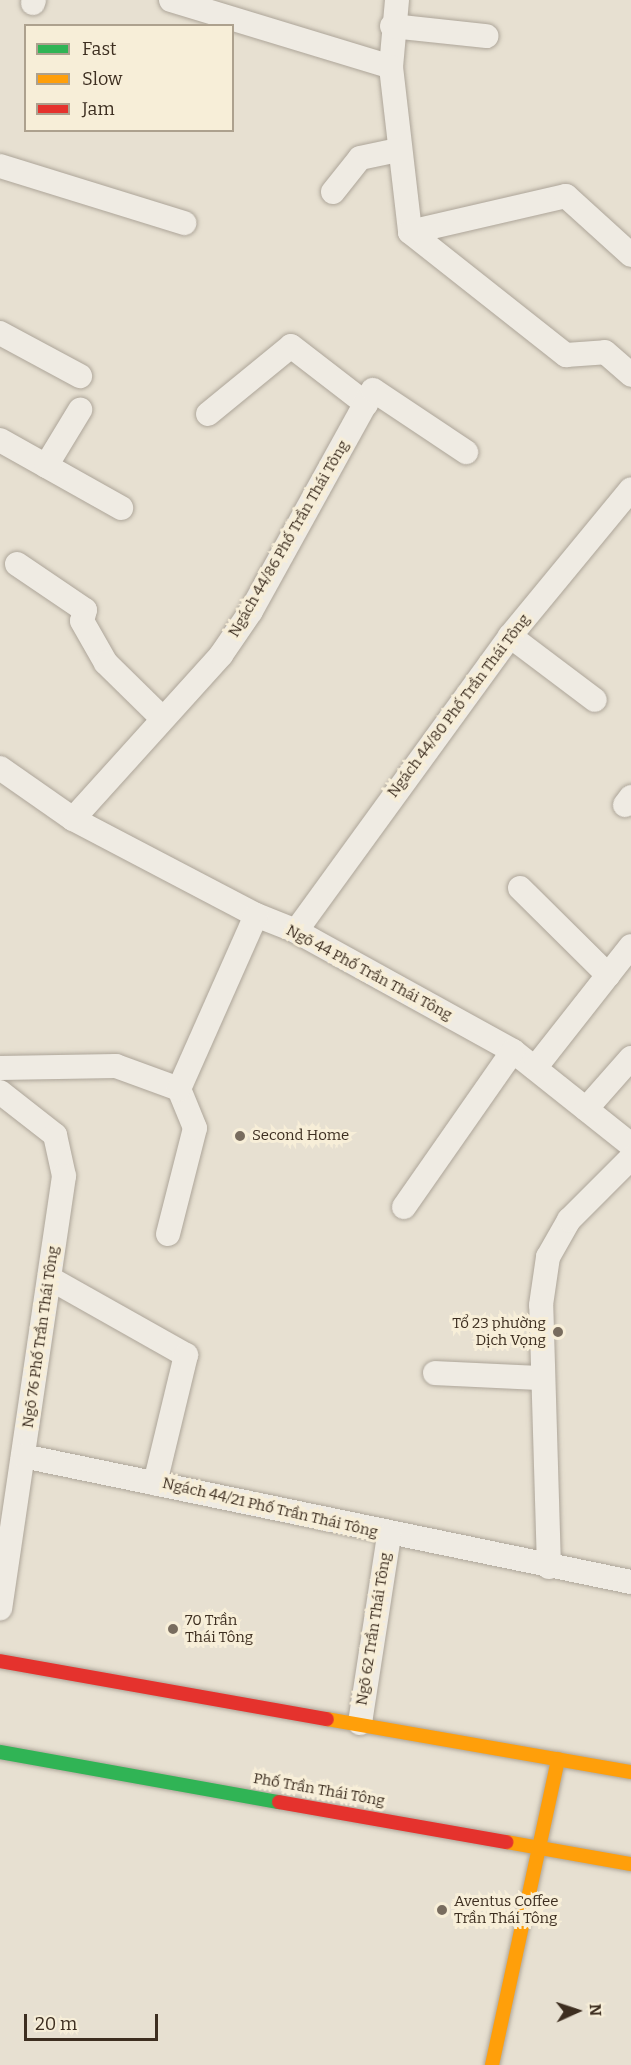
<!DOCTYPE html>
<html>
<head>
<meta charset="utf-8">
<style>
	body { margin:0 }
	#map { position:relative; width:631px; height:2065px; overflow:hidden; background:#e7e0d1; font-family:Bitter,serif }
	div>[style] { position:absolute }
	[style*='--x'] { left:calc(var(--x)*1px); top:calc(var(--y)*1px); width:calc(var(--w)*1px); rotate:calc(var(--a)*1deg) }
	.roads { filter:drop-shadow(0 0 2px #ada599) drop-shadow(0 0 2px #ada599) }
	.lane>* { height:24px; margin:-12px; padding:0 12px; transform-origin:12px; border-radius:12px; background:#efebe3 }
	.fast>* { height:14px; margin:-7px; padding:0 7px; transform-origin:7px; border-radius:7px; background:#30b455 }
	.slow>* { height:14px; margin:-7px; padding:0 7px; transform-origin:7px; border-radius:7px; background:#ff9f0a }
	.jam>* { height:14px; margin:-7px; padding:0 7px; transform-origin:7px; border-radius:7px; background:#e5322d }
	.dots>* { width:16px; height:16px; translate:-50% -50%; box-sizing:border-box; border:3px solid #f7eed8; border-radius:50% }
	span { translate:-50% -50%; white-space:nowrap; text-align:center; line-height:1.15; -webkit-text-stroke:6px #f7eed8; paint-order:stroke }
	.street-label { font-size:15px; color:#3d2e20 }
	.poi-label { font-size:15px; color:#3d2e20 }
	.left { translate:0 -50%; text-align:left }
	.right { translate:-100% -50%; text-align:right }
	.legend { position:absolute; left:24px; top:24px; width:210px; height:108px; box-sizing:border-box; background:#f7eed8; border:2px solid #ada18e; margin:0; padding:8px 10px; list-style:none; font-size:18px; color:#3d2e20 }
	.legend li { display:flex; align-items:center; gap:12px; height:30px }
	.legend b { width:30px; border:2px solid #ada18e }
	.north { position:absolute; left:547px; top:1981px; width:60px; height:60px; -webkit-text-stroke:4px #f7eed8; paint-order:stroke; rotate:87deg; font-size:16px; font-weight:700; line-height:24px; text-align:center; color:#3d2e20 }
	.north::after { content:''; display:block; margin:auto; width:21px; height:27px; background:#3d2e20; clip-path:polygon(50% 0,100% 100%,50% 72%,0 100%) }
	.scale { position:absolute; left:24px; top:2014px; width:134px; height:27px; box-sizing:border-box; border:3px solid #3d2e20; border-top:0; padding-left:8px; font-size:18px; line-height:21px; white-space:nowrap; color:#3d2e20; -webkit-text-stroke:4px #f7eed8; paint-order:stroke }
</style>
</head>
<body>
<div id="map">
	<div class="roads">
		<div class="lane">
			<div style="--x:171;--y:0;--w:230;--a:16.9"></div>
			<div style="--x:397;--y:0;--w:67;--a:95.1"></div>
			<div style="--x:391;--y:67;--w:166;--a:83.4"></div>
			<div style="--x:410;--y:232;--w:199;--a:38.3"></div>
			<div style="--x:566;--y:355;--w:39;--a:-4"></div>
			<div style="--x:605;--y:352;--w:35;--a:41"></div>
			<div style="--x:33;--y:3;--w:3;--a:-72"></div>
			<div style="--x:392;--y:26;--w:95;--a:6.1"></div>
			<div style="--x:0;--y:166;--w:193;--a:17.2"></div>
			<div style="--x:333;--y:192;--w:43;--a:-51.5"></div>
			<div style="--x:360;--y:158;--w:40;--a:-12"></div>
			<div style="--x:410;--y:232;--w:160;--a:-13"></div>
			<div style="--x:566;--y:196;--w:88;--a:42.2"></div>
			<div style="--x:0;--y:333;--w:91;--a:28.3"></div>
			<div style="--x:208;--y:414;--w:107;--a:-39.3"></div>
			<div style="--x:291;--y:346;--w:95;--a:37.7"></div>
			<div style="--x:0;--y:440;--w:139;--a:29.3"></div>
			<div style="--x:46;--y:466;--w:66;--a:-58.7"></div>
			<div style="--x:17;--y:564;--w:82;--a:34.1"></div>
			<div style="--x:85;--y:610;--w:11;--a:105"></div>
			<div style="--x:82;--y:621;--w:48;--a:60.3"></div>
			<div style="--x:106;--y:663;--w:77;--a:44.5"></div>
			<div style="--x:510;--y:636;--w:106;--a:37"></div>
			<div style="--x:0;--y:768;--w:89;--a:34.9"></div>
			<div style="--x:73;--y:819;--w:207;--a:27.7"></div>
			<div style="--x:256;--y:915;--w:43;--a:21.8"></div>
			<div style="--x:296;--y:931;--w:248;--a:28.9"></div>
			<div style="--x:513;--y:1051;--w:151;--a:38.5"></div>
			<div style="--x:625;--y:805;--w:10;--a:-53"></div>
			<div style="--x:73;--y:819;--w:221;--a:-47.9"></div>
			<div style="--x:221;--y:655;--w:53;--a:-55.7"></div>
			<div style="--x:251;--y:611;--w:252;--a:-61.1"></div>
			<div style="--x:373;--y:390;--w:112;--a:33.7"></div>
			<div style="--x:520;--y:888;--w:124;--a:44.7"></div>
			<div style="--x:296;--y:931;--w:364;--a:-54"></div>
			<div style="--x:510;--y:636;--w:190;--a:-50.5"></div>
			<div style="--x:0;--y:1068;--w:116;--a:-1"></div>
			<div style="--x:116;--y:1066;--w:67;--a:20.1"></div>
			<div style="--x:535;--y:1068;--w:155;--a:-51.8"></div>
			<div style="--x:0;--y:1092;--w:70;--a:38"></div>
			<div style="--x:55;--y:1135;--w:42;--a:77.6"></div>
			<div style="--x:64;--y:1176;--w:437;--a:98.4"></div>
			<div style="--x:586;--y:1109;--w:68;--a:-48.6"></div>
			<div style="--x:404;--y:1207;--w:190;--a:-55.1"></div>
			<div style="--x:168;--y:1234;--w:109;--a:-75.7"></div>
			<div style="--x:195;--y:1128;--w:42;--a:-112.3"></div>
			<div style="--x:179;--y:1089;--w:190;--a:-66.1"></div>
			<div style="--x:51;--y:1279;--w:155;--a:29.4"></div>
			<div style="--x:186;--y:1355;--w:132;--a:103.6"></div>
			<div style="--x:435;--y:1373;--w:108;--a:2.7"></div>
			<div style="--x:23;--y:1456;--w:621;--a:11.71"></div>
			<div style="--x:549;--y:1567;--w:262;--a:-91.7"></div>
			<div style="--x:541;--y:1305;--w:49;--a:-81.7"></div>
			<div style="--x:548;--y:1257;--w:43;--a:-60.4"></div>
			<div style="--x:569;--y:1220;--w:88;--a:-45"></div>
			<div style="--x:360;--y:1723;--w:190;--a:-81.2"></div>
		</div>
		<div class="fast">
			<div style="--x:0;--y:1752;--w:283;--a:10.2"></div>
		</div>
		<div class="slow">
			<div style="--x:327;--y:1719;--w:309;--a:9.9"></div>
			<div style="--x:507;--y:1842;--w:126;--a:10.1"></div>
			<div style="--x:492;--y:2065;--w:313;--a:-77.8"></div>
		</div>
		<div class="jam">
			<div style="--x:0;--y:1661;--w:332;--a:10.1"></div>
			<div style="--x:279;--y:1802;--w:231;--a:10"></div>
		</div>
	</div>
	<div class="dots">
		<div style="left:240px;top:1136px;background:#786c5e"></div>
		<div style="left:558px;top:1332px;background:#786c5e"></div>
		<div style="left:173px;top:1629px;background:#786c5e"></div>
		<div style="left:442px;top:1910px;background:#786c5e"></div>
	</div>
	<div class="street-label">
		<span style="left:289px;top:539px;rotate:-60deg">Ngách 44/86 Phố Trần Thái Tông</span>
		<span style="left:459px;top:706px;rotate:-53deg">Ngách 44/80 Phố Trần Thái Tông</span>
		<span style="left:369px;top:973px;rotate:28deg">Ngõ 44 Phố Trần Thái Tông</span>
		<span style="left:41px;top:1337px;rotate:-82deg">Ngõ 76 Phố Trần Thái Tông</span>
		<span style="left:270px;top:1508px;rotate:13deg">Ngách 44/21 Phố Trần Thái Tông</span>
		<span style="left:374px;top:1629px;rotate:-81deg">Ngõ 62 Trần Thái Tông</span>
		<span style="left:319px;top:1790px;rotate:10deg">Phố Trần Thái Tông</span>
	</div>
	<div class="poi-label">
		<span class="left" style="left:252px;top:1136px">Second Home</span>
		<span class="right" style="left:546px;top:1332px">Tổ 23 phường<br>Dịch Vọng</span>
		<span class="left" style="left:185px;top:1629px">70 Trần<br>Thái Tông</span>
		<span class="left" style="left:454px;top:1910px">Aventus Coffee<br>Trần Thái Tông</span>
	</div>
	<ul class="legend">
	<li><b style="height:8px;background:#30b455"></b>Fast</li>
	<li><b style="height:8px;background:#ff9f0a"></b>Slow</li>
	<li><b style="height:8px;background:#e5322d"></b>Jam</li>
	</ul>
	<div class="north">N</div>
	<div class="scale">20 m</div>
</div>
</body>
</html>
